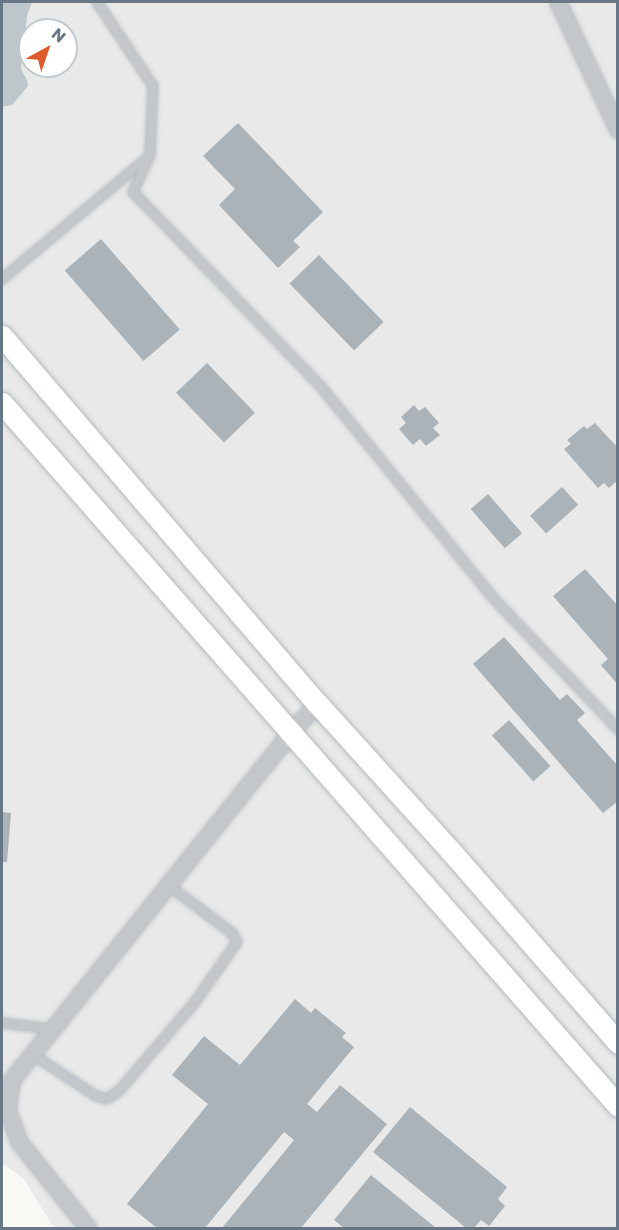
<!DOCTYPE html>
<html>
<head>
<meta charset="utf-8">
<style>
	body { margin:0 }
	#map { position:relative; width:619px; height:1230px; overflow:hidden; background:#f8f8f5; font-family:Poppins,sans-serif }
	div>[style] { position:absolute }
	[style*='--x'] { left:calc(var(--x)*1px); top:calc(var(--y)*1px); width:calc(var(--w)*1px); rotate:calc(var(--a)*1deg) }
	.built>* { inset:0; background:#e8e9e8 }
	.water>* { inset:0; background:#bdc7cb }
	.building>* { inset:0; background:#abb3b9; transform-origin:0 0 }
	.roads { filter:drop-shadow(0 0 2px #b5babf) drop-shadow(0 0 2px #b5babf) }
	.lane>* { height:8px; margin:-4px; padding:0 4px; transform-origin:4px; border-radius:4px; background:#c3c7ca }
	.street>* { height:15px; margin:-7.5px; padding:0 7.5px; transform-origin:7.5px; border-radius:7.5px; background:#c3c7ca }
	.secondary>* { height:21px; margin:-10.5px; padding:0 10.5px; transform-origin:10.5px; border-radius:10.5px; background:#fff }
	span { translate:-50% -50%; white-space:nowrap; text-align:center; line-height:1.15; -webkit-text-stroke:6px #fff; paint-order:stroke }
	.frame { position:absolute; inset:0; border:3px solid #677785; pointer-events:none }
	.north { position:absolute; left:18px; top:18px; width:60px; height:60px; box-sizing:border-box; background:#fff; border:2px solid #c2c9ce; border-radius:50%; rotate:40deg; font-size:16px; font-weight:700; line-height:24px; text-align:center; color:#677785 }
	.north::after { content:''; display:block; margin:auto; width:21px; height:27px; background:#e05c2c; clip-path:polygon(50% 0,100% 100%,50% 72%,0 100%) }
</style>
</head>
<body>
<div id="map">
	<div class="built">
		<div style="clip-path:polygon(evenodd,2px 2px,617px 2px,617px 1228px,54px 1228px,24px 1179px,2px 1163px,2px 2px,30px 30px,66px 30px,66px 66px,30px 66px,30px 30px)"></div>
	</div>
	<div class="water">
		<div style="clip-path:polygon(2px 2px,32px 2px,27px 16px,21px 69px,27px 80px,28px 86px,12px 105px,2px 107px)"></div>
	</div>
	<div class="building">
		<div style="clip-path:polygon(238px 123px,323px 212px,293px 241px,300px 247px,278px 268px,219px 205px,235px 189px,203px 156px)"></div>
		<div style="left:101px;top:239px;width:120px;height:48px;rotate:49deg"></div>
		<div style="left:319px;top:255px;width:93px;height:41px;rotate:46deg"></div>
		<div style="left:207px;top:363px;width:69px;height:43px;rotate:46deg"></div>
		<div style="clip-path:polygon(414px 405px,419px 411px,425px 407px,439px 423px,433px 428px,440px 435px,426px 446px,420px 439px,413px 445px,399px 429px,406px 423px,401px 417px)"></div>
		<div style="clip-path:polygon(595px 423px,618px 448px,618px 480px,609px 488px,604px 483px,598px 488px,564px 449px,571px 444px,567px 440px,584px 426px,587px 429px)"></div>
		<div style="left:562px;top:487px;width:24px;height:43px;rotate:48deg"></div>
		<div style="left:488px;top:494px;width:52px;height:23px;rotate:49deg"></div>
		<div style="clip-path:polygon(585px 569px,618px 606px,618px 685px,601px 665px,608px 659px,553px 596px)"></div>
		<div style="clip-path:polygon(504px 637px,560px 700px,567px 694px,585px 713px,577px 720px,618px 766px,618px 801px,603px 813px,473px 664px)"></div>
		<div style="left:509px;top:720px;width:62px;height:23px;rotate:48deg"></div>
		<div style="clip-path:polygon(2px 812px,11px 813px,7px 862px,2px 862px)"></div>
		<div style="clip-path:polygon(295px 999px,311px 1013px,315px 1008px,346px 1033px,342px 1037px,354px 1047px,307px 1104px,317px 1112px,340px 1085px,387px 1124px,301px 1228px,222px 1228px,294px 1140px,284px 1132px,205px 1228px,157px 1228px,127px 1204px,208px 1104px,172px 1075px,204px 1036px,240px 1065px)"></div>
		<div style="clip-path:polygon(410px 1107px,507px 1187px,498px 1199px,505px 1206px,489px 1226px,481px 1220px,474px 1228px,466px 1228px,373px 1152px)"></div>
		<div style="clip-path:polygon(371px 1175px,436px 1228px,344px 1228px,334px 1220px)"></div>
	</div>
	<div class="roads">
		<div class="lane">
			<div style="--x:97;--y:2;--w:101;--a:56.3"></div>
			<div style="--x:153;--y:86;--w:69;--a:92.5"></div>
			<div style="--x:150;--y:155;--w:41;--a:114.7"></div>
			<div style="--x:133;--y:192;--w:272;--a:46"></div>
			<div style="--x:322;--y:388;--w:272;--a:50.8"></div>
			<div style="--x:494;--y:599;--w:180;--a:46.4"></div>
			<div style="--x:2;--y:279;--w:189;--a:-39.8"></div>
			<div style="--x:2;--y:1023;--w:50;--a:6.8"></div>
			<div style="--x:32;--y:1054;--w:77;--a:33.3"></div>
			<div style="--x:96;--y:1096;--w:11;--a:15"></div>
			<div style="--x:107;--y:1099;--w:14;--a:-34"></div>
			<div style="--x:119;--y:1091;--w:117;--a:-49.5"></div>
			<div style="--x:195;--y:1002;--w:73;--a:-55"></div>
			<div style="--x:237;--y:942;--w:10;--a:-119"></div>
			<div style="--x:232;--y:933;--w:80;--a:-143.1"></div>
		</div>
		<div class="street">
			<div style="--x:558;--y:2;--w:141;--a:64.9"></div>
			<div style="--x:88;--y:1228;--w:110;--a:-128.7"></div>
			<div style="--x:19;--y:1142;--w:35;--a:-110"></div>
			<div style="--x:7;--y:1109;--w:30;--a:-81"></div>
			<div style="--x:12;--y:1079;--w:447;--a:-51.2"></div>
			<div style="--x:292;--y:731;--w:38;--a:-48"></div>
		</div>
		<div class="secondary">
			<div style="--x:2;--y:336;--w:484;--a:49.4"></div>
			<div style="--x:317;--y:703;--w:197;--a:47.9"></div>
			<div style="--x:449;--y:849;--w:257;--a:48.9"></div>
			<div style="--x:2;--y:403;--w:935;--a:48.77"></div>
		</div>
	</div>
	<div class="frame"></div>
	<div class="north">N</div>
</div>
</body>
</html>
